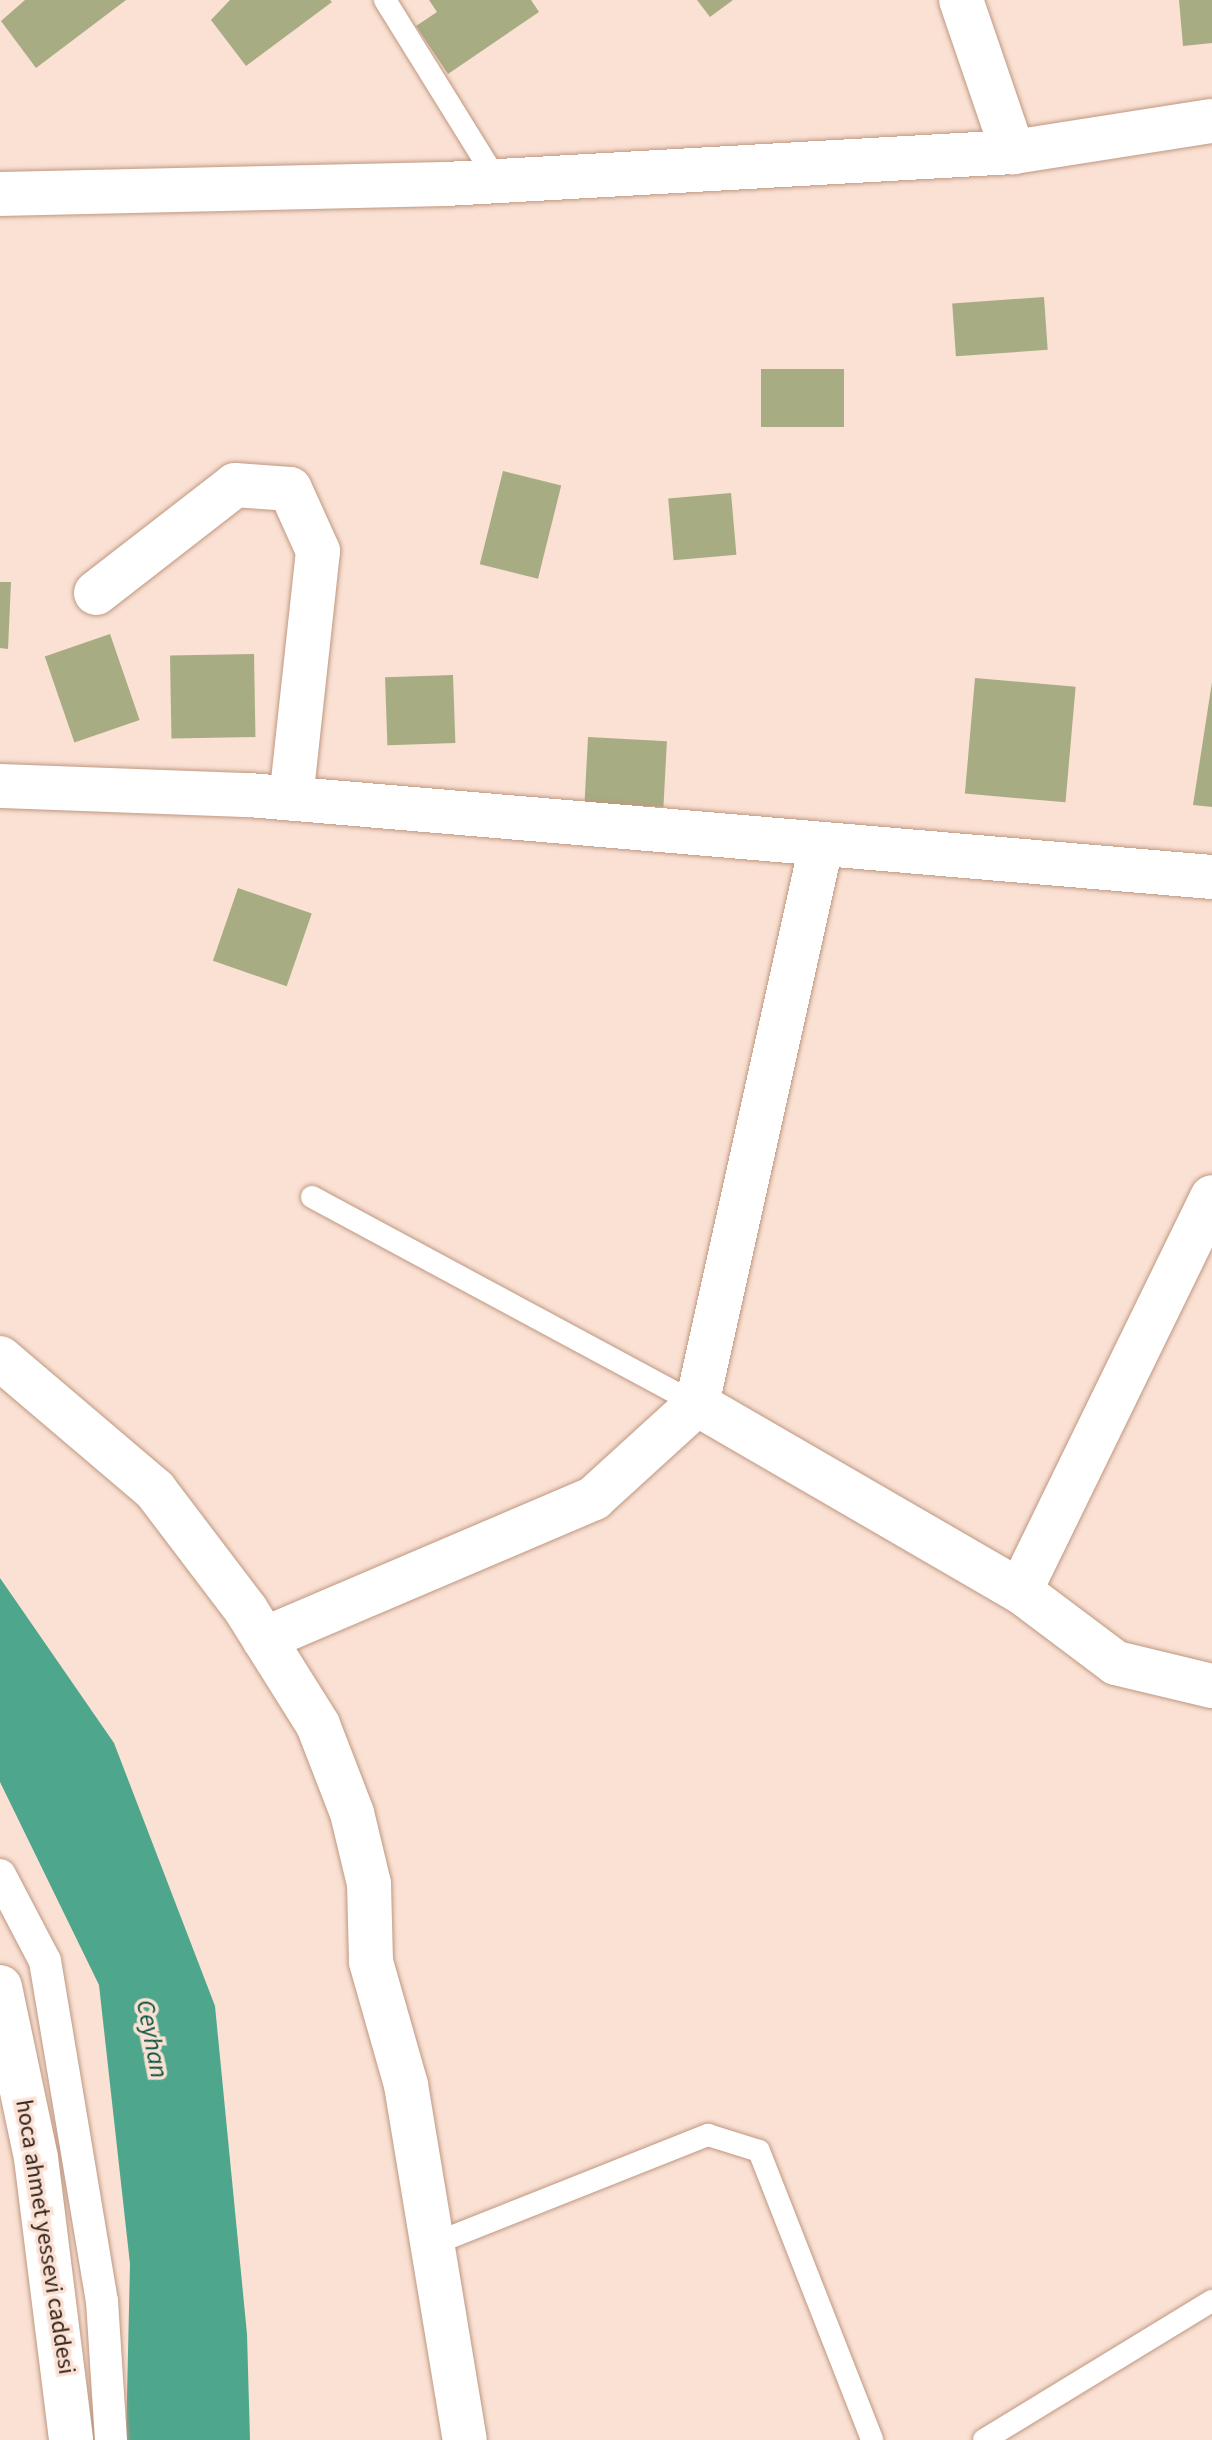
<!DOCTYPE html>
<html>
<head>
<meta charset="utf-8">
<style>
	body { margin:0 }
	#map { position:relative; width:1212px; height:2440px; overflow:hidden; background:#fae1d3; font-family:"Source Sans 3",sans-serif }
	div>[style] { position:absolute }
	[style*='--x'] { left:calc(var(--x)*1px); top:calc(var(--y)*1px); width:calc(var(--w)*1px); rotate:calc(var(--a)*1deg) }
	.water>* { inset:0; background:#4ea68c }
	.building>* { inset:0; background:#a8ac82; transform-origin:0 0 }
	.roads { filter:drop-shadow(0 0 2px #bf9781) drop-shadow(0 0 2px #bf9781) }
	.service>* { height:22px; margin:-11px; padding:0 11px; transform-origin:11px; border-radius:11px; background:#fff }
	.pedestrian>* { height:32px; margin:-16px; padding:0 16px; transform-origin:16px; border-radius:16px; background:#fff }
	.minor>* { height:44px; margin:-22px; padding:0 22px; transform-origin:22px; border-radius:22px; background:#fff }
	.secondary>* { height:44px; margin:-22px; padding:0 22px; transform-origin:22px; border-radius:22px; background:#fff }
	span { translate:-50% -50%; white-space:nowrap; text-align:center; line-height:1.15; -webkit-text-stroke:7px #fae1d3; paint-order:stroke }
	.street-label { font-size:24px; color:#312119 }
	.water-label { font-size:26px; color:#095442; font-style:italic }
</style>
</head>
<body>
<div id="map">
	<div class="water">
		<div style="clip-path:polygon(0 1578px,114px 1743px,215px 2006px,247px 2334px,250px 2440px,126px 2440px,130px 2264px,99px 1985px,0 1782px)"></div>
	</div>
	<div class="building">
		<div style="clip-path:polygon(126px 0,36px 68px,1px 21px,25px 0)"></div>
		<div style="clip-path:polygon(230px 0,330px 0,332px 2px,246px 66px,211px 20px)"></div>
		<div style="clip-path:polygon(429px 0,531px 0,539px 12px,448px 74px,416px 26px,437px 12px)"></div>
		<div style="clip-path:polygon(697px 0,733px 0,710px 17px)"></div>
		<div style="clip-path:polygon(1179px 0,1212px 0,1212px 43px,1183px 46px)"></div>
		<div style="left:1044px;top:297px;width:53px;height:92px;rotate:86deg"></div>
		<div style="left:761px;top:369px;width:83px;height:58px"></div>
		<div style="left:503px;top:471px;width:60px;height:96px;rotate:14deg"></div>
		<div style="left:731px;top:493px;width:62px;height:63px;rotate:85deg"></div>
		<div style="clip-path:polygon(0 582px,11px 582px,8px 649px,0 648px)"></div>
		<div style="left:110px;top:634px;width:91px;height:69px;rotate:71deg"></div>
		<div style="left:254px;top:654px;width:83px;height:84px;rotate:89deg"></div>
		<div style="left:453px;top:675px;width:68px;height:68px;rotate:88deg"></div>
		<div style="left:975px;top:678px;width:101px;height:116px;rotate:5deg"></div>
		<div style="clip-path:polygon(1212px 682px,1212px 807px,1193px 805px)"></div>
		<div style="left:588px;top:737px;width:79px;height:66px;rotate:3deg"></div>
		<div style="left:238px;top:888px;width:78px;height:77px;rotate:19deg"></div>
	</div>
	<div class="roads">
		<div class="service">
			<div style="--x:385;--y:0;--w:214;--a:58.2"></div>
			<div style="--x:312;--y:1197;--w:437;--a:28.3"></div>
			<div style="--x:436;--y:2243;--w:293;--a:-21.7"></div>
			<div style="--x:708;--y:2135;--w:53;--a:17.4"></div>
			<div style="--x:759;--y:2151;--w:310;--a:68.6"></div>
			<div style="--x:984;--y:2440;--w:267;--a:-31.4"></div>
		</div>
		<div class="pedestrian">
			<div style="--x:0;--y:1875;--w:97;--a:62.4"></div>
			<div style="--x:45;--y:1961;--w:345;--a:80.5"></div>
			<div style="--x:102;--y:2301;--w:139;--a:86.3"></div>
		</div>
		<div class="minor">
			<div style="--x:961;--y:0;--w:161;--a:71.1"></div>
			<div style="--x:0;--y:194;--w:446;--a:-1.3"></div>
			<div style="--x:446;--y:184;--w:568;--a:-3.23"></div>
			<div style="--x:1013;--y:152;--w:201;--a:-8.9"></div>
			<div style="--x:96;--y:593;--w:176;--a:-37.8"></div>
			<div style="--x:235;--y:485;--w:55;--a:4.2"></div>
			<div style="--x:290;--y:489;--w:68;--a:65.7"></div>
			<div style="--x:318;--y:551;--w:249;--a:96.2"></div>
			<div style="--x:0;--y:1358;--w:204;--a:40.4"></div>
			<div style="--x:155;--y:1490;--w:151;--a:52.8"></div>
			<div style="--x:246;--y:1610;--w:136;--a:57.9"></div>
			<div style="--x:318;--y:1725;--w:94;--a:68.9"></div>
			<div style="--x:352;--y:1813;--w:73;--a:76.5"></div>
			<div style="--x:369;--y:1884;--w:78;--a:88.5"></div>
			<div style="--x:371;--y:1962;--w:128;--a:74.1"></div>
			<div style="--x:406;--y:2085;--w:360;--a:80.6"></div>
			<div style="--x:697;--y:1404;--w:373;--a:30.1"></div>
			<div style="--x:1020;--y:1591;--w:120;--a:36.9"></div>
			<div style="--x:1116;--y:1663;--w:99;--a:13.5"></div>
			<div style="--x:1020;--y:1591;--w:438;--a:-64"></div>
			<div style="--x:264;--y:1639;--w:359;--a:-23.1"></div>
			<div style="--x:594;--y:1498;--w:139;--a:-42.4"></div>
			<div style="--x:697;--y:1404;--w:572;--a:-77.47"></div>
			<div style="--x:0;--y:1987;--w:175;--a:78.1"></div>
			<div style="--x:36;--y:2158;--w:284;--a:82.9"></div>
		</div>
		<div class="secondary">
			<div style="--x:0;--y:786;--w:249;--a:2.1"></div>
			<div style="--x:249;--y:795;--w:966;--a:4.87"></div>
		</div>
	</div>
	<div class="street-label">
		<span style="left:45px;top:2237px;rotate:81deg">hoca ahmet yessevi caddesi</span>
	</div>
	<div class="water-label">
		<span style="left:152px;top:2039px;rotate:79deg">Ceyhan</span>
	</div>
</div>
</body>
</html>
